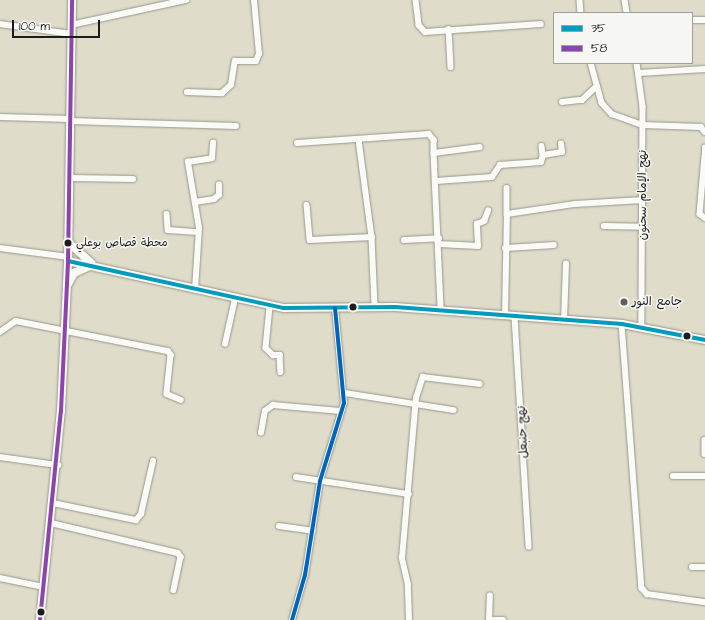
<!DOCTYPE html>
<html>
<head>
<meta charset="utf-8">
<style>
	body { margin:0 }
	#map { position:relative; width:705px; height:620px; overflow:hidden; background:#dfdcca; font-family:"Architects Daughter","Playpen Sans Arabic",sans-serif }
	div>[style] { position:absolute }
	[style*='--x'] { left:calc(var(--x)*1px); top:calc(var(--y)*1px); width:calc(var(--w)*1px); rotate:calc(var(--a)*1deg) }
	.roads { filter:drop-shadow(0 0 1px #99978c) drop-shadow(0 0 1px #99978c) }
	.street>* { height:5.5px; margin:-2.75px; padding:0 2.75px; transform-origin:2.75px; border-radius:2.75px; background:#fafaf7 }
	.secondary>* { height:8px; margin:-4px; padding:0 4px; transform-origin:4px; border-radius:4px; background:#fafaf7 }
	.bus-1>* { height:4px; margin:-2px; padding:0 2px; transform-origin:2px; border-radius:2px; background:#039bbc }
	.bus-2>* { height:4px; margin:-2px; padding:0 2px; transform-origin:2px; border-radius:2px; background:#8e44ad }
	.bus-3>* { height:4px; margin:-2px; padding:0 2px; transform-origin:2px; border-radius:2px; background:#0065bd }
	.dots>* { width:11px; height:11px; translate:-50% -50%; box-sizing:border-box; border:2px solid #f6f6f2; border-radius:50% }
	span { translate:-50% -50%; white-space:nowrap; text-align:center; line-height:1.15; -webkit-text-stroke:3px #f6f6f2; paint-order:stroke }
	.bus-label { font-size:11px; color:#1c1c1c }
	.left { translate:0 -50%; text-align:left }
	.street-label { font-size:12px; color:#1c1c1c }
	.poi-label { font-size:12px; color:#1c1c1c }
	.legend { position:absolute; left:553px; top:12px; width:140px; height:52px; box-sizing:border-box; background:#f6f6f2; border:1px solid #9f9f9c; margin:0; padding:5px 7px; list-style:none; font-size:12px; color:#1c1c1c }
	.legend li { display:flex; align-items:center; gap:8px; height:20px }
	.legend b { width:20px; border:1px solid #9f9f9c }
	.scale { position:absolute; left:12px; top:20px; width:88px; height:18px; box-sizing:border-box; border:2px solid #1c1c1c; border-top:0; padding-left:5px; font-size:12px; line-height:14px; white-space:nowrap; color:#1c1c1c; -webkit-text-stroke:3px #f6f6f2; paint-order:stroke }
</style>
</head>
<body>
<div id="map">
	<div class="roads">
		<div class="street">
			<div style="--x:416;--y:0;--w:25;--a:83"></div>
			<div style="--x:419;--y:25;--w:9;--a:49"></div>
			<div style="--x:425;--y:32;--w:116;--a:-3.9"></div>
			<div style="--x:580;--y:0;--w:13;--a:86"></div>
			<div style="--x:625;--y:0;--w:13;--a:81"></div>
			<div style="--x:692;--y:20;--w:13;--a:0"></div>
			<div style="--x:0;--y:24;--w:72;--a:8"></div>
			<div style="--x:71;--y:25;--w:118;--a:-12.3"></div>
			<div style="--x:449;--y:29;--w:38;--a:87"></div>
			<div style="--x:591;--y:63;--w:41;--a:74.6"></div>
			<div style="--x:602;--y:103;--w:15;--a:48"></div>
			<div style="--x:612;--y:114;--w:33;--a:20"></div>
			<div style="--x:643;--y:125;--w:58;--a:2"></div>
			<div style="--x:701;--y:127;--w:6;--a:51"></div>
			<div style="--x:637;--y:63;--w:44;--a:82.2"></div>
			<div style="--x:643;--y:107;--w:220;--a:90.3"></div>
			<div style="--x:639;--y:73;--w:66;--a:-3.5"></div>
			<div style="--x:187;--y:92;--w:35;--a:2"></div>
			<div style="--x:222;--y:93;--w:12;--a:-42"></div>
			<div style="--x:231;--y:85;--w:24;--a:-81"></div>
			<div style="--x:235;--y:61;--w:21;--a:0"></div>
			<div style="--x:256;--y:61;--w:8;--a:-67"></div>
			<div style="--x:259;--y:54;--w:54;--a:-95.3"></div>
			<div style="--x:562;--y:102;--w:20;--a:-6"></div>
			<div style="--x:582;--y:100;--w:18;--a:-43"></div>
			<div style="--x:0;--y:117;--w:70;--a:1.6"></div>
			<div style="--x:70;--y:121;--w:166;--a:1.7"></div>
			<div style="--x:359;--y:140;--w:98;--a:82.4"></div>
			<div style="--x:372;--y:237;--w:69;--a:87.5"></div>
			<div style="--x:297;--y:143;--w:132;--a:-3.9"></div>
			<div style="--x:429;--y:134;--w:8;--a:50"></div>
			<div style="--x:434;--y:140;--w:13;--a:90"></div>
			<div style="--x:434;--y:153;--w:157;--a:87.4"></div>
			<div style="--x:542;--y:146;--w:9;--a:84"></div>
			<div style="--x:434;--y:153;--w:46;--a:-7.4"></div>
			<div style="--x:705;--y:156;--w:58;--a:94.9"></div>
			<div style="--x:700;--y:214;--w:6;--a:39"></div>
			<div style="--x:705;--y:156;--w:8;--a:-90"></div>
			<div style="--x:70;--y:178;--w:63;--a:0.9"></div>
			<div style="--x:436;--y:181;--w:56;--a:-4.1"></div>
			<div style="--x:492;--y:177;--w:14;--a:-56"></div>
			<div style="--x:500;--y:165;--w:41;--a:-4.2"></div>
			<div style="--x:541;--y:162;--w:7;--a:-74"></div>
			<div style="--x:543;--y:155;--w:19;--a:-9"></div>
			<div style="--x:562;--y:152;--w:8;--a:-97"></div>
			<div style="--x:507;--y:188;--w:26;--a:90"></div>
			<div style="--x:195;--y:202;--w:19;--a:-9"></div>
			<div style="--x:214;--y:199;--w:6;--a:-39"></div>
			<div style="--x:219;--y:195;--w:10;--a:-90"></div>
			<div style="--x:307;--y:205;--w:35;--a:85"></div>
			<div style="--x:310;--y:240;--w:62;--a:-2.8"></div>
			<div style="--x:167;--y:214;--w:16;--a:86"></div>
			<div style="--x:168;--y:230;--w:30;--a:4"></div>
			<div style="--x:604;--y:226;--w:39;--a:1"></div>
			<div style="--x:404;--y:240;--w:35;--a:-3"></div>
			<div style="--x:439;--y:244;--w:39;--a:3"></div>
			<div style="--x:478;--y:246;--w:22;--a:-93"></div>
			<div style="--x:477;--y:224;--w:8;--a:-23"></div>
			<div style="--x:484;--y:221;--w:11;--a:-68"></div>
			<div style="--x:0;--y:248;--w:69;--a:7.5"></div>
			<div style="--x:505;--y:248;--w:49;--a:-3.5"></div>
			<div style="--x:195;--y:290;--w:62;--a:-86.3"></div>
			<div style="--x:199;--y:228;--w:67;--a:-99.5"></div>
			<div style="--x:188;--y:162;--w:24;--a:-9"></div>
			<div style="--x:212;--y:158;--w:15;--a:-86"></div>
			<div style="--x:270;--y:307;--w:41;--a:95.6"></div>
			<div style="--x:266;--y:348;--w:10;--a:45"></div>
			<div style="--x:273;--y:355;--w:7;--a:0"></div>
			<div style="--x:280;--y:355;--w:17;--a:87"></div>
			<div style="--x:505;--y:316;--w:102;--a:-88.9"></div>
			<div style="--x:507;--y:214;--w:69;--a:-8.4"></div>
			<div style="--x:575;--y:204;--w:68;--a:-3.4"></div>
			<div style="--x:515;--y:317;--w:230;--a:86.5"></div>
			<div style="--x:564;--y:321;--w:57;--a:-88"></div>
			<div style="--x:622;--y:324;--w:265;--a:85.7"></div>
			<div style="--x:642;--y:588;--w:8;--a:50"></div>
			<div style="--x:647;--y:594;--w:59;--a:7.9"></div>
			<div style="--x:0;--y:332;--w:19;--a:-35"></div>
			<div style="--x:16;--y:321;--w:155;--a:11.2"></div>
			<div style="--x:168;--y:351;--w:5;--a:53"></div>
			<div style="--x:171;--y:355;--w:39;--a:96"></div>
			<div style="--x:167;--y:394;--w:15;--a:23"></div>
			<div style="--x:225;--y:344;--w:46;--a:-77.5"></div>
			<div style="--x:345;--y:393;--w:110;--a:8.9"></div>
			<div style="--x:261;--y:433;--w:22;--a:-80"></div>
			<div style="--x:265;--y:411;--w:10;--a:-37"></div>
			<div style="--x:273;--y:405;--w:67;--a:5.1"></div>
			<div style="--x:705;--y:440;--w:14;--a:90"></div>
			<div style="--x:0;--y:457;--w:59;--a:7.9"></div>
			<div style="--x:673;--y:476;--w:32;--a:0"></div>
			<div style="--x:296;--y:477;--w:114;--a:8.6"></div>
			<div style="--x:53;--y:503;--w:85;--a:11.6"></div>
			<div style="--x:136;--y:520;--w:8;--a:-50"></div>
			<div style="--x:141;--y:514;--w:54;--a:-77.2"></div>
			<div style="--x:51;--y:523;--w:130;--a:13.3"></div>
			<div style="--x:178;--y:553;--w:5;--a:53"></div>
			<div style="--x:181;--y:557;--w:34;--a:102"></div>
			<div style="--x:279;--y:526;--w:34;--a:8"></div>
			<div style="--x:692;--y:567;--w:13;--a:0"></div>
			<div style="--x:0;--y:578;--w:45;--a:11.6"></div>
			<div style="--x:292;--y:620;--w:47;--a:-73.9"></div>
			<div style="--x:305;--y:575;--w:95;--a:-80.9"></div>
			<div style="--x:320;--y:481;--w:82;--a:-72.9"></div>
			<div style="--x:344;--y:403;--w:95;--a:-95.4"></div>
			<div style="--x:409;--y:620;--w:35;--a:-92"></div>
			<div style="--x:408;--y:585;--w:28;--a:-103"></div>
			<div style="--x:402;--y:558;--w:161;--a:-85"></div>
			<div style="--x:416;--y:398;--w:22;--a:-72"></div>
			<div style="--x:423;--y:377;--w:57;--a:7"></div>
			<div style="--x:489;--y:620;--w:24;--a:-88"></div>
			<div style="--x:489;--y:620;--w:14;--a:0"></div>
		</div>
		<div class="secondary">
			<div style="--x:69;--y:243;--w:30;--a:42"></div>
			<div style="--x:68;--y:261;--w:221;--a:12.3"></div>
			<div style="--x:284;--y:308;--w:111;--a:-0.5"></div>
			<div style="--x:395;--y:307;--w:228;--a:4.3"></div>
			<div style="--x:622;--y:324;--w:85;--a:10.9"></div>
			<div style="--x:68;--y:284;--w:13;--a:-61"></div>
			<div style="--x:74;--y:273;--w:17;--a:-24"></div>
			<div style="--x:40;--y:620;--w:210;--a:-84.3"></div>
			<div style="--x:61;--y:411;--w:150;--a:-87.3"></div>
			<div style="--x:68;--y:261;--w:261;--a:-89.1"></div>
		</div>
	</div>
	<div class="bus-1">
		<div style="--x:68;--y:261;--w:221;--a:12.3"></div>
		<div style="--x:284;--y:308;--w:111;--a:-0.5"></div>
		<div style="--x:395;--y:307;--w:228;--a:4.3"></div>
		<div style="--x:622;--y:324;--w:85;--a:10.9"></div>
	</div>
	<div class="bus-2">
		<div style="--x:40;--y:620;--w:210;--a:-84.3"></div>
		<div style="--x:61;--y:411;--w:150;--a:-87.3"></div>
		<div style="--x:68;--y:261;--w:261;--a:-89.1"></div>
	</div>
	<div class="bus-3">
		<div style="--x:292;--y:620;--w:47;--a:-73.9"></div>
		<div style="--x:305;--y:575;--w:95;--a:-80.9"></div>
		<div style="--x:320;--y:481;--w:82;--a:-72.9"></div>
		<div style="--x:344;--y:403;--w:95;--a:-95.4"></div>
	</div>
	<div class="dots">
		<div style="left:68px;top:243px;background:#1c1c1c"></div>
		<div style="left:624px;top:302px;background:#605f59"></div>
		<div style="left:353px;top:307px;background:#1c1c1c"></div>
		<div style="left:687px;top:336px;background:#1c1c1c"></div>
		<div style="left:41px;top:612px;background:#1c1c1c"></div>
	</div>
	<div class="bus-label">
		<span class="left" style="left:76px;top:243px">محطة قصاص بوعلي</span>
	</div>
	<div class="street-label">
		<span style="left:643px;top:195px;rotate:-90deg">نهج الإمام سحنون</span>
		<span style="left:523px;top:432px;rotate:-93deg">نهج حنبعل</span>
	</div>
	<div class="poi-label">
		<span class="left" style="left:632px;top:302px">جامع النور</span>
	</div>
	<ul class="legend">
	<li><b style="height:5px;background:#039bbc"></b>35</li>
	<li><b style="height:5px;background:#8e44ad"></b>58</li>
	</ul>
	<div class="scale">100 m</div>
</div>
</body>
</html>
